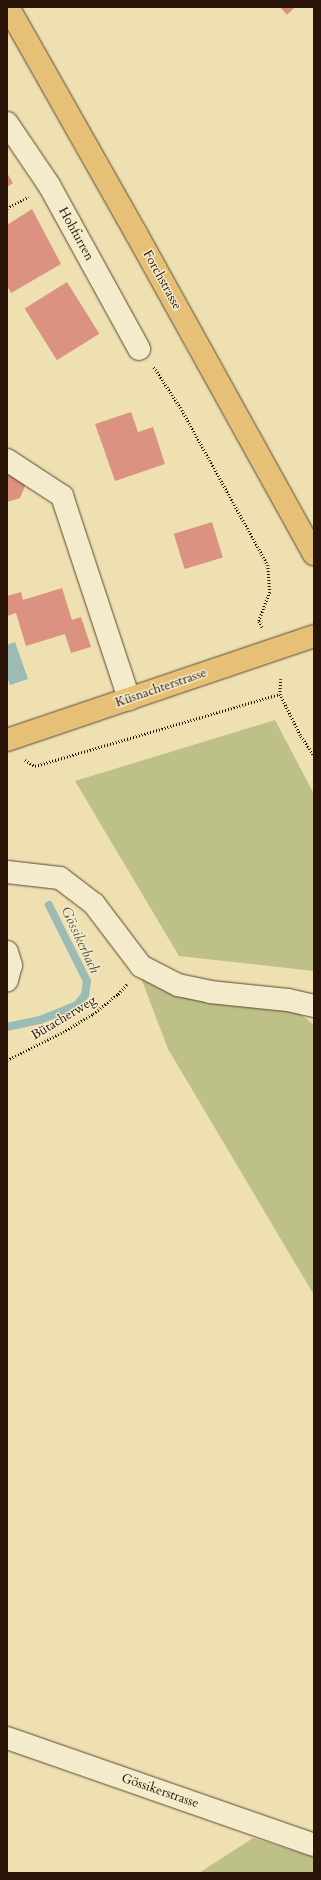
<!DOCTYPE html>
<html>
<head>
<meta charset="utf-8">
<style>
	body { margin:0 }
	#map { position:relative; width:321px; height:1880px; overflow:hidden; background:#eee0b0; font-family:Cardo,serif }
	div>[style] { position:absolute }
	[style*='--x'] { left:calc(var(--x)*1px); top:calc(var(--y)*1px); width:calc(var(--w)*1px); rotate:calc(var(--a)*1deg) }
	.green>* { inset:0; background:#bec187 }
	.water>* { inset:0; background:#9cbbb4 }
	.stream>* { height:8px; margin:-4px; padding:0 4px; transform-origin:4px; border-radius:4px; background:#9cbbb4 }
	.building>* { inset:0; background:#dc9280; transform-origin:0 0 }
	.path>* { height:2.5px; margin-top:-1.25px; transform-origin:0; background:repeating-linear-gradient(90deg,#291407 0 1px,transparent 0 3px) }
	.roads { filter:drop-shadow(0 0 1px #5a4731) drop-shadow(0 0 1px #5a4731) }
	.minor>* { height:22px; margin:-11px; padding:0 11px; transform-origin:11px; border-radius:11px; background:#f4ebcc }
	.major>* { height:22px; margin:-11px; padding:0 11px; transform-origin:11px; border-radius:11px; background:#e7c078 }
	span { translate:-50% -50%; white-space:nowrap; text-align:center; line-height:1.15; -webkit-text-stroke:3px #f4ebcc; paint-order:stroke }
	.street-label { font-size:13px; color:#291407 }
	.water-label { font-size:14px; color:#514e44; font-style:italic }
	.frame { position:absolute; inset:0; border:8px solid #291407; pointer-events:none }
</style>
</head>
<body>
<div id="map">
	<div class="green">
		<div style="clip-path:polygon(275px 720px,314px 794px,314px 971px,179px 956px,75px 781px)"></div>
		<div style="clip-path:polygon(141px 978px,298px 1012px,314px 1025px,314px 1295px,168px 1049px)"></div>
		<div style="clip-path:polygon(253px 1838px,314px 1857px,314px 1873px,199px 1873px)"></div>
	</div>
	<div class="water">
		<div style="clip-path:polygon(15px 642px,28px 679px,10px 685px,7px 677px,7px 645px)"></div>
	</div>
	<div class="stream">
		<div style="--x:7;--y:1027;--w:34;--a:-12"></div>
		<div style="--x:40;--y:1020;--w:40;--a:-22"></div>
		<div style="--x:77;--y:1005;--w:13;--a:-51"></div>
		<div style="--x:85;--y:995;--w:14;--a:-82"></div>
		<div style="--x:87;--y:981;--w:85;--a:-116.6"></div>
	</div>
	<div class="building">
		<div style="clip-path:polygon(280px 7px,295px 7px,287px 15px)"></div>
		<div style="clip-path:polygon(7px 173px,13px 183px,7px 187px)"></div>
		<div style="clip-path:polygon(32px 209px,61px 264px,11px 293px,7px 286px,7px 225px)"></div>
		<div style="left:67px;top:282px;width:61px;height:50px;rotate:58deg"></div>
		<div style="clip-path:polygon(131px 412px,138px 432px,153px 427px,165px 464px,115px 481px,95px 424px)"></div>
		<div style="clip-path:polygon(7px 469px,22px 476px,25px 486px,20px 498px,7px 502px)"></div>
		<div style="left:212px;top:522px;width:37px;height:40px;rotate:73deg"></div>
		<div style="clip-path:polygon(62px 588px,72px 620px,81px 617px,91px 647px,71px 653px,65px 634px,26px 646px,16px 613px,7px 616px,7px 596px,21px 592px,23px 600px)"></div>
	</div>
	<div class="path">
		<div style="--x:7;--y:208;--w:24;--a:-28"></div>
		<div style="--x:154;--y:367;--w:51;--a:56.9"></div>
		<div style="--x:182;--y:410;--w:177;--a:61"></div>
		<div style="--x:268;--y:565;--w:27;--a:86"></div>
		<div style="--x:270;--y:592;--w:31;--a:111"></div>
		<div style="--x:259;--y:621;--w:7;--a:63"></div>
		<div style="--x:281;--y:679;--w:15;--a:94"></div>
		<div style="--x:280;--y:694;--w:47;--a:63.4"></div>
		<div style="--x:301;--y:736;--w:23;--a:56"></div>
		<div style="--x:25;--y:760;--w:12;--a:31"></div>
		<div style="--x:35;--y:766;--w:255;--a:-16.4"></div>
		<div style="--x:7;--y:1060;--w:63;--a:-26.6"></div>
		<div style="--x:63;--y:1032;--w:35;--a:-31"></div>
		<div style="--x:93;--y:1014;--w:32;--a:-39"></div>
		<div style="--x:118;--y:994;--w:13;--a:-48"></div>
	</div>
	<div class="roads">
		<div class="minor">
			<div style="--x:7;--y:123;--w:75;--a:55.9"></div>
			<div style="--x:49;--y:185;--w:187;--a:61.2"></div>
			<div style="--x:7;--y:460;--w:66;--a:33.2"></div>
			<div style="--x:62;--y:496;--w:214;--a:71.7"></div>
			<div style="--x:7;--y:872;--w:53;--a:6.5"></div>
			<div style="--x:60;--y:878;--w:43;--a:37.4"></div>
			<div style="--x:94;--y:904;--w:78;--a:52.8"></div>
			<div style="--x:141;--y:966;--w:42;--a:27.2"></div>
			<div style="--x:178;--y:985;--w:33;--a:12"></div>
			<div style="--x:210;--y:992;--w:78;--a:5.9"></div>
			<div style="--x:288;--y:1000;--w:27;--a:13"></div>
			<div style="--x:7;--y:952;--w:14;--a:73"></div>
			<div style="--x:11;--y:965;--w:16;--a:105"></div>
			<div style="--x:7;--y:1738;--w:325;--a:19.2"></div>
		</div>
		<div class="major">
			<div style="--x:8;--y:7;--w:262;--a:60.5"></div>
			<div style="--x:137;--y:235;--w:365;--a:61"></div>
			<div style="--x:7;--y:740;--w:324;--a:-18.7"></div>
		</div>
	</div>
	<div class="street-label">
		<span style="left:76px;top:234px;rotate:61deg">Hohfurren</span>
		<span style="left:162px;top:280px;rotate:61deg">Forchstrasse</span>
		<span style="left:161px;top:688px;rotate:-19deg">Küsnachterstrasse</span>
		<span style="left:64px;top:1018px;rotate:-31deg">Bütacherweg</span>
		<span style="left:160px;top:1791px;rotate:19deg">Gössikerstrasse</span>
	</div>
	<div class="water-label">
		<span style="left:80px;top:940px;rotate:65deg">Gössikerbach</span>
	</div>
	<div class="frame"></div>
</div>
</body>
</html>
